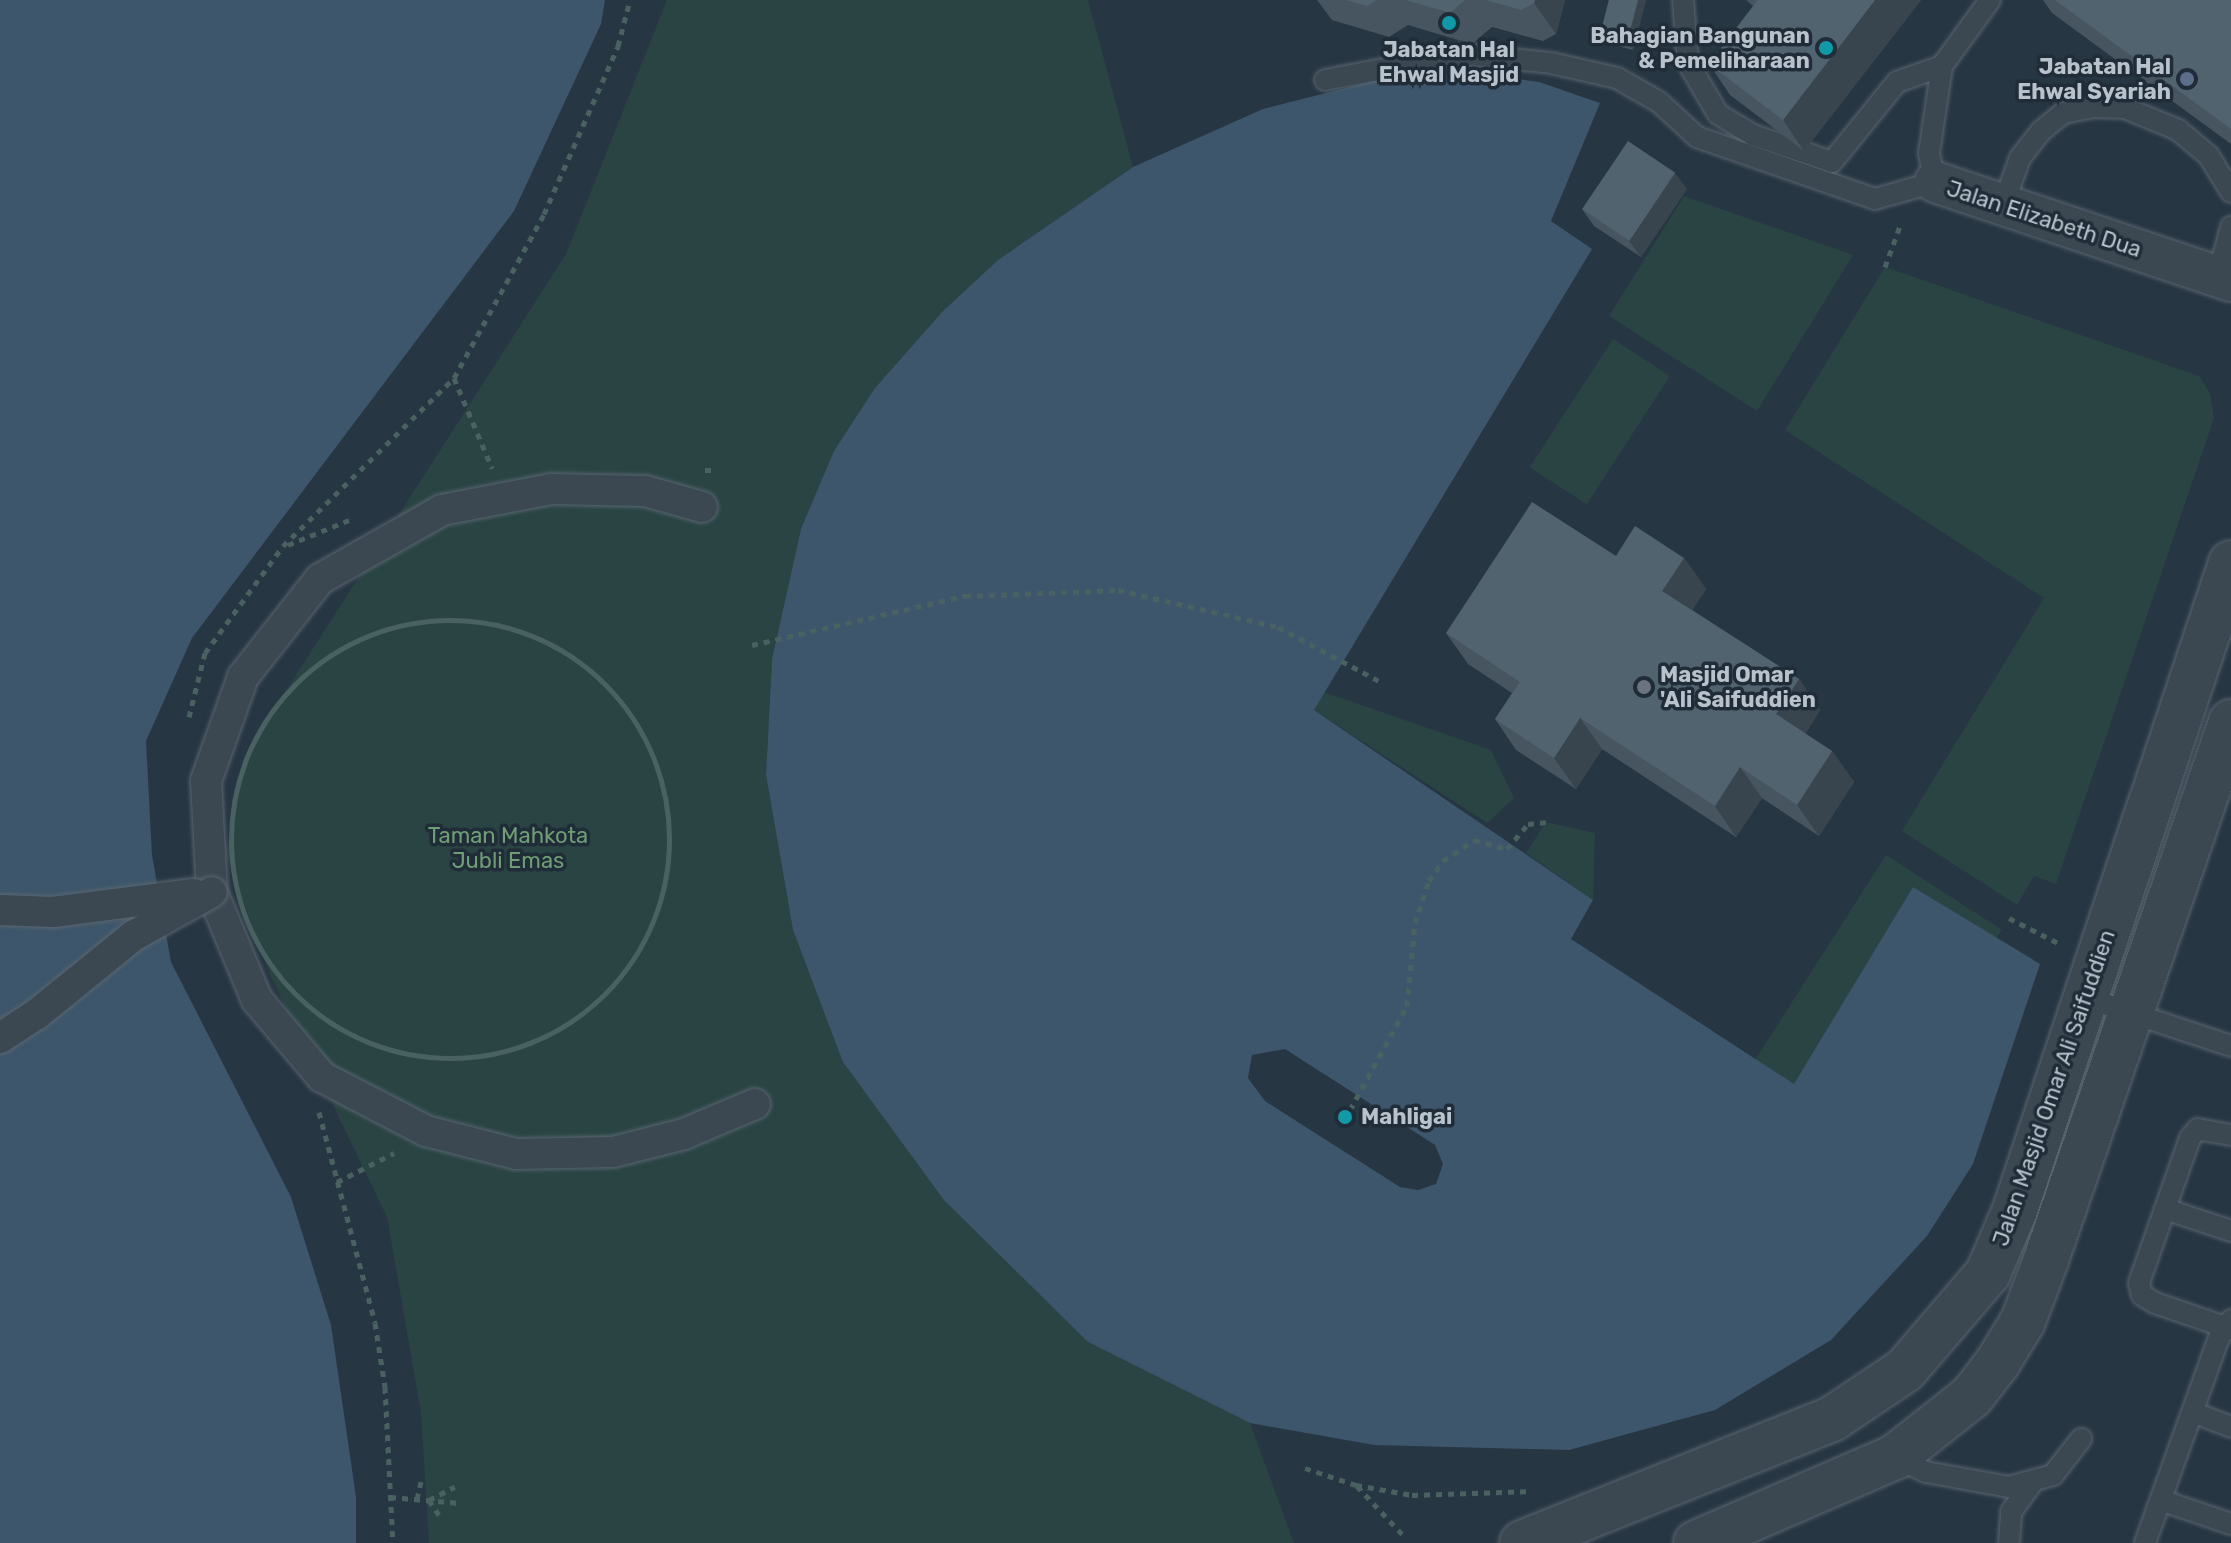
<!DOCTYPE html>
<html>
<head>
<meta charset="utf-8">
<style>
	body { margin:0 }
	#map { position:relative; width:2231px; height:1543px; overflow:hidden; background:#273643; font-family:Rubik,sans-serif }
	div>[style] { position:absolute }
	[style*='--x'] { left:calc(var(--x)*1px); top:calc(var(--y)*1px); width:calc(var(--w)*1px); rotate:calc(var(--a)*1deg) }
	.green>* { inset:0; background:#294443; transform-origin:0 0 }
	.water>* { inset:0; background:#3d566b }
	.path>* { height:5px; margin-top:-2.5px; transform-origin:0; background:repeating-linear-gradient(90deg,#496161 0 6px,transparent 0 12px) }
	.path>.ring { margin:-2.5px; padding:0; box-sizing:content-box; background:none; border:5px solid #496161; border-radius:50% }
	.roads { filter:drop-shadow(0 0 2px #596570) drop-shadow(0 0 2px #596570) }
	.service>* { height:20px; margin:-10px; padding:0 10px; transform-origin:10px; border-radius:10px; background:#3b4852 }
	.pedestrian>* { height:30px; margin:-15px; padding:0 15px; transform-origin:15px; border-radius:15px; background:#3b4852 }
	.minor>* { height:40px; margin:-20px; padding:0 20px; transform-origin:20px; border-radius:20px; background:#3b4852 }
	.tertiary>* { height:44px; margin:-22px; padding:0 22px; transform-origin:22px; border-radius:22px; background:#3b4852 }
	.bridges { filter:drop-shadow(0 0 2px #596570) drop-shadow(0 0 2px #596570) }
	.pedestrian-bridge>* { height:30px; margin:-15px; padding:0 15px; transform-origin:15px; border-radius:15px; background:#3b4852 }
	.wall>* { inset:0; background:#475560 }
	.shaded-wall>* { inset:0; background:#39454e }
	.building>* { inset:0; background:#526370; transform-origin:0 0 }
	.dots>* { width:22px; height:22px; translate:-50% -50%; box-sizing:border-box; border:4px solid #202d38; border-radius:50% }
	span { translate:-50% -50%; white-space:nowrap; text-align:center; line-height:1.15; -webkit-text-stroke:7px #202d38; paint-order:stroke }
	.poi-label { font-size:22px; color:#b8c2cc; font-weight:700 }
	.right { translate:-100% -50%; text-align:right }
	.left { translate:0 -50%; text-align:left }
	.street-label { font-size:22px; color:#b8c2cc }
	.park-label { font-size:22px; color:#6f9d74 }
</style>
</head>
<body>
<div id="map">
	<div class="green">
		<div style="clip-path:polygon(667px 0,1088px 0,1133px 167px,998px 260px,943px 311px,875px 388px,801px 529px,772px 659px,766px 776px,793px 930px,1088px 1342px,1250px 1423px,1294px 1543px,429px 1543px,421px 1413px,387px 1217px,270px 975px,226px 854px,244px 756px,566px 254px)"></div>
		<div style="clip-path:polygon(1684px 196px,1853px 255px,1757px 411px,1609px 316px)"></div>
		<div style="clip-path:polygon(1885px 267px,2199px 376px,2210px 393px,2214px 418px,2056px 884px,2034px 876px,2017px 905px,1902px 831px,2044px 598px,1785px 430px)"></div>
		<div style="left:1613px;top:339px;width:68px;height:153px;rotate:33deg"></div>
		<div style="clip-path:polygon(1324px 692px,1491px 750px,1514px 798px,1487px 823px,1314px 710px)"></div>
		<div style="clip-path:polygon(1546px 822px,1595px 833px,1593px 900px,1526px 853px)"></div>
		<div style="clip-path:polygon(1886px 855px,2002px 930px,1995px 940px,1913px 887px,1795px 1085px,1755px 1060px)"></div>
	</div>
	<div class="water">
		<div style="clip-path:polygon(0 0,605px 0,601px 24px,514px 211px,192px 638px,146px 741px,152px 855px,171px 962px,291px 1197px,331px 1325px,356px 1497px,356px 1543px,0 1543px)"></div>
		<div style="clip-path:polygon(evenodd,1474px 73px,1539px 82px,1600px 103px,1551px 221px,1592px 249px,1314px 710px,1593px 900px,1571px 939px,1794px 1084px,1913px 887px,2040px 964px,1973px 1164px,1927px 1236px,1831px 1340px,1715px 1410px,1569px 1450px,1374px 1445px,1250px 1423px,1088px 1342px,944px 1200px,843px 1062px,793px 930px,766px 775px,772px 659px,801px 529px,834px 451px,875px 388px,943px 311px,998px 260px,1133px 167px,1263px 109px,1385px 78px,1474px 73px,1285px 1049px,1435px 1145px,1443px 1164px,1436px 1184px,1418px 1190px,1400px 1187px,1265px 1101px,1248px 1078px,1252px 1055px,1285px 1049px)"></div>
	</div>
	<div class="path">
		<div style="--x:1885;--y:267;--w:47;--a:-70"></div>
		<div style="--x:454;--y:378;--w:98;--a:67.1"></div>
		<div style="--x:705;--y:470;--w:11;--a:0"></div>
		<div style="--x:288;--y:545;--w:66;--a:-22.3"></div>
		<div class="ring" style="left:231px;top:620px;width:433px;height:433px"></div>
		<div style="--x:752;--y:645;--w:219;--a:-13"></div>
		<div style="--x:965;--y:596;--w:153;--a:-2.2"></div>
		<div style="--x:1118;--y:590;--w:164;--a:13"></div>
		<div style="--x:1278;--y:627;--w:117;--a:28.1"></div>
		<div style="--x:189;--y:717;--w:66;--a:-76"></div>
		<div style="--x:205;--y:653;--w:132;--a:-53.9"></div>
		<div style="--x:283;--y:546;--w:240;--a:-44.5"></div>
		<div style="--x:454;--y:378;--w:187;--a:-61.2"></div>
		<div style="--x:544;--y:214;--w:184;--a:-66.2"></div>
		<div style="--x:618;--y:46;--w:48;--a:-75.4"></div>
		<div style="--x:2009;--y:918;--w:59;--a:27"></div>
		<div style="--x:1350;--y:1110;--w:119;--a:-61.3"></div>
		<div style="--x:1407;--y:1006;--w:83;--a:-84.5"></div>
		<div style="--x:1415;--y:923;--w:44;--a:-71.6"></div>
		<div style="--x:1429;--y:881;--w:24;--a:-55"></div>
		<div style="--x:1443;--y:861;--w:37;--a:-34"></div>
		<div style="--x:1474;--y:840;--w:34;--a:15"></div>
		<div style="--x:1507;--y:849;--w:33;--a:-50"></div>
		<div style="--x:1528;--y:824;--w:18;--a:-6"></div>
		<div style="--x:319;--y:1112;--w:218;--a:75.1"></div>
		<div style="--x:375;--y:1323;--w:65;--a:81.1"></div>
		<div style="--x:385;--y:1387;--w:156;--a:87.1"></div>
		<div style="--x:337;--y:1182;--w:64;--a:-27"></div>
		<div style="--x:1305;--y:1468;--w:54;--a:18.4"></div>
		<div style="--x:1356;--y:1485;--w:57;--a:10.1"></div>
		<div style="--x:1412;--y:1495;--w:120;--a:-1.9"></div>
		<div style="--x:1357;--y:1486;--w:67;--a:46.8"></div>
		<div style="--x:390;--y:1497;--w:70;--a:4.9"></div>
		<div style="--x:417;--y:1499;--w:18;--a:-77"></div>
		<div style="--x:439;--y:1515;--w:18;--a:-124"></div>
		<div style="--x:429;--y:1500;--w:29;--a:-27"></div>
	</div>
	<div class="roads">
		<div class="service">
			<div style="--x:1683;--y:0;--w:63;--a:85.5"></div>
			<div style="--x:1688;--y:63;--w:59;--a:59.5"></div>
			<div style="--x:1718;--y:114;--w:41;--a:31"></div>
			<div style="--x:1753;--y:135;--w:83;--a:18.9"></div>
			<div style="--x:1832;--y:162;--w:103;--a:-50.9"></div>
			<div style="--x:1897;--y:82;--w:48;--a:-19.6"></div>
			<div style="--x:1325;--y:80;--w:140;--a:-10.7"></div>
			<div style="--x:1463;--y:54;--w:88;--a:5.8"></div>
			<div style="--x:1551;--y:63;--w:68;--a:12.8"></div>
			<div style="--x:1617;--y:78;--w:48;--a:29.7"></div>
			<div style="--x:1659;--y:102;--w:52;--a:42.6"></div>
			<div style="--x:1697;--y:137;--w:188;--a:19.2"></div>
			<div style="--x:1875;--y:199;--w:62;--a:-15.8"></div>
			<div style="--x:1935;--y:182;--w:30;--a:-102"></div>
			<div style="--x:1929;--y:153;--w:88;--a:-81.5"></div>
			<div style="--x:1942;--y:66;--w:82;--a:-54"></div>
			<div style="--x:2003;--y:206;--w:51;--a:-70.5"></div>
			<div style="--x:2020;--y:158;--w:34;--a:-52"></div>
			<div style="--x:2041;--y:131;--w:28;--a:-39"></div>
			<div style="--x:2063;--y:113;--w:32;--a:-11"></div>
			<div style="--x:2094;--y:107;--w:31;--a:2"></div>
			<div style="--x:2125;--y:108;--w:57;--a:22.5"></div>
			<div style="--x:2178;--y:130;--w:40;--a:40"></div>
			<div style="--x:2209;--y:156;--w:42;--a:58.6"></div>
			<div style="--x:2218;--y:276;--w:51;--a:-75.1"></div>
			<div style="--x:2086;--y:998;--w:153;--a:18.3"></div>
			<div style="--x:2231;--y:1135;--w:34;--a:-170"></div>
			<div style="--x:2198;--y:1129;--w:12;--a:132"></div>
			<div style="--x:2190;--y:1138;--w:154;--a:109.4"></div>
			<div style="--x:2139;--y:1283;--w:12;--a:76"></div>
			<div style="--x:2142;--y:1295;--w:15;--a:32"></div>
			<div style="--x:2155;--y:1303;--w:80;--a:18.9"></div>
			<div style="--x:2165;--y:1209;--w:70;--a:18.4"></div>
			<div style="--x:2195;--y:1413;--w:39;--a:21"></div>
			<div style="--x:1895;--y:1457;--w:34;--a:26"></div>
			<div style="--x:1926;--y:1472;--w:84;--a:10.2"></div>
			<div style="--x:2009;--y:1487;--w:46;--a:-15.3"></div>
			<div style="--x:2053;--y:1475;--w:46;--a:-52.1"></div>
			<div style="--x:2163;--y:1501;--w:72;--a:18.7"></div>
			<div style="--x:2009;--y:1543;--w:31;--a:-86"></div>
			<div style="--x:2011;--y:1512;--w:36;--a:-54"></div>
			<div style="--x:2145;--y:1543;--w:218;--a:-70.2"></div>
			<div style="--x:2219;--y:1338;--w:22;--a:-56"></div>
		</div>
		<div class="pedestrian">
			<div style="--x:702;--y:507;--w:59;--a:-164.3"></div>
			<div style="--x:645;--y:491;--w:94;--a:-178.8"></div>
			<div style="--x:551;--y:489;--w:111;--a:169.1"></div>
			<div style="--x:442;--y:510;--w:140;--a:150.5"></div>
			<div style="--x:320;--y:579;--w:125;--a:128.2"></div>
			<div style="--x:243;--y:677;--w:110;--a:109.6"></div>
			<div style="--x:206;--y:781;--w:111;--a:86.9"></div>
			<div style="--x:212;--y:892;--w:117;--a:67.4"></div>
			<div style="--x:257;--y:1000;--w:101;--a:49.8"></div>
			<div style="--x:322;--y:1077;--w:117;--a:27.4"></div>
			<div style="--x:426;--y:1131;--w:93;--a:14.3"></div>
			<div style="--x:516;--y:1154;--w:97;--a:-1.2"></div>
			<div style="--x:613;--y:1152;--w:73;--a:-14.2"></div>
			<div style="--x:684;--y:1134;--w:77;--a:-22.9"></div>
		</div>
		<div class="minor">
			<div style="--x:1935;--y:182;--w:312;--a:18.5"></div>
		</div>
		<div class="tertiary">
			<div style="--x:1522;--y:1543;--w:334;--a:-21.8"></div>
			<div style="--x:1832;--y:1419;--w:88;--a:-33.9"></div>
			<div style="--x:1905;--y:1370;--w:128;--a:-49.4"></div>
			<div style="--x:1988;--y:1273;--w:69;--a:-66.8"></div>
			<div style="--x:2015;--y:1210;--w:682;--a:-71.54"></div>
			<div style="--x:1696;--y:1543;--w:217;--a:-23.4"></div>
			<div style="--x:1895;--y:1457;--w:98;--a:-38.4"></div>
			<div style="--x:1972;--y:1396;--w:43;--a:-52.6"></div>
			<div style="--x:1998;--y:1362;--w:48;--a:-58.6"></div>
			<div style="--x:2023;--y:1321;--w:65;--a:-69.3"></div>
			<div style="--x:2046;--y:1260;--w:569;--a:-71.02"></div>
		</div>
	</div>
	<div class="bridges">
		<div class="pedestrian-bridge">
			<div style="--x:0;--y:910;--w:53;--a:2.2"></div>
			<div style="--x:53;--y:912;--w:142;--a:-7.3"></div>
			<div style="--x:0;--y:1038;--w:44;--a:-33"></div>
			<div style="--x:37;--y:1014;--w:124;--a:-39.1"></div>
			<div style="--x:133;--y:936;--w:90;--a:-29.1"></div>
		</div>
	</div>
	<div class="wall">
		<div style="clip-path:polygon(1317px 0,1565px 0,1556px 34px,1543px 41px,1492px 27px,1472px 44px,1408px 25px,1389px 37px,1332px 20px)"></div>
		<div style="clip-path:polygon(1609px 0,1646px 0,1633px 50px,1606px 43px,1600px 35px)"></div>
		<div style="clip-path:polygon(1746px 0,1921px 0,1804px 151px,1730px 95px,1709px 64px,1753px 6px)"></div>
		<div style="clip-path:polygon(2043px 0,2231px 0,2231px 144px,2052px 13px)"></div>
		<div style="clip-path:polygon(1687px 189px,1641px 257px,1594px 226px,1582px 209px)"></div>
		<div style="clip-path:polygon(1616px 556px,1684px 558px,1706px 589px,1692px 610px,1799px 679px,1820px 710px,1805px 734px,1832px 751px,1854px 782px,1819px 836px,1762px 798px,1736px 837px,1602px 749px,1576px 789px,1516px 750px,1495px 719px,1512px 693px,1468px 664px,1446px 633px)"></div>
	</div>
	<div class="shaded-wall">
		<div style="clip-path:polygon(1535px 0,1565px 0,1556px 34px,1534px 3px)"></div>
		<div style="clip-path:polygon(1638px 0,1646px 0,1633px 50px,1627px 42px)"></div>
		<div style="clip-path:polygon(1875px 0,1921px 0,1804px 151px,1783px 120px)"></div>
		<div style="clip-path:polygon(1675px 173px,1687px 189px,1641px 257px,1629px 241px)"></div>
		<div style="clip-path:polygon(1684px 558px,1706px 589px,1684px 622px,1662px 591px)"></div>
		<div style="clip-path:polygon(1799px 679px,1820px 710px,1798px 746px,1776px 714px)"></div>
		<div style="clip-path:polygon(1580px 718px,1602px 749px,1576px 789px,1554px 758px)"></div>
		<div style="clip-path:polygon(1832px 751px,1854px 782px,1819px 836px,1797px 805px)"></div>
		<div style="clip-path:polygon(1740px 767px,1762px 798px,1736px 837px,1715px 806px)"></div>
	</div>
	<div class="building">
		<div style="clip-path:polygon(1346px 0,1377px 0,1367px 6px)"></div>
		<div style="clip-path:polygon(1406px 0,1465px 0,1450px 13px)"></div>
		<div style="clip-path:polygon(1486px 0,1535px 0,1534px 3px,1521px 10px)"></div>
		<div style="clip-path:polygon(1609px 0,1638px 0,1627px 42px,1600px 35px)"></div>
		<div style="clip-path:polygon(1758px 0,1875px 0,1783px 120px,1709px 64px)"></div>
		<div style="clip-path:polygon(2055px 0,2231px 0,2231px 129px)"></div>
		<div style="left:1628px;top:141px;width:57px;height:82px;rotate:34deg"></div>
		<div style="clip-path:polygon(1532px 502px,1616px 556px,1635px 526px,1684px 558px,1662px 591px,1799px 679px,1776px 714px,1832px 751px,1797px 805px,1740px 767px,1715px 806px,1580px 718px,1554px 758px,1495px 719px,1520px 682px,1446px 633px)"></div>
	</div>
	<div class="dots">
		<div style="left:1449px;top:23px;background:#0f9aa8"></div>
		<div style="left:1826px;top:48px;background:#0f9aa8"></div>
		<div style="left:2187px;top:79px;background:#5c6f8a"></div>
		<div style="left:1644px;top:687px;background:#6b7280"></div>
		<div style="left:1345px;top:1117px;background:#0f9aa8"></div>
	</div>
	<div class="poi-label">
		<span class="right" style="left:1810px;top:48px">Bahagian Bangunan<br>&amp; Pemeliharaan</span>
		<span style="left:1449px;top:62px">Jabatan Hal<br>Ehwal Masjid</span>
		<span class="right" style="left:2171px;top:79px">Jabatan Hal<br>Ehwal Syariah</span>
		<span class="left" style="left:1660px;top:687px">Masjid Omar<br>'Ali Saifuddien</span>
		<span class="left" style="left:1361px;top:1117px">Mahligai</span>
	</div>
	<div class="street-label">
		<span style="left:2044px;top:219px;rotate:18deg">Jalan Elizabeth Dua</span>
		<span style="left:2054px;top:1088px;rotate:-71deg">Jalan Masjid Omar Ali Saifuddien</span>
	</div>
	<div class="park-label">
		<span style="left:508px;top:848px">Taman Mahkota<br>Jubli Emas</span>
	</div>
</div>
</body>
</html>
